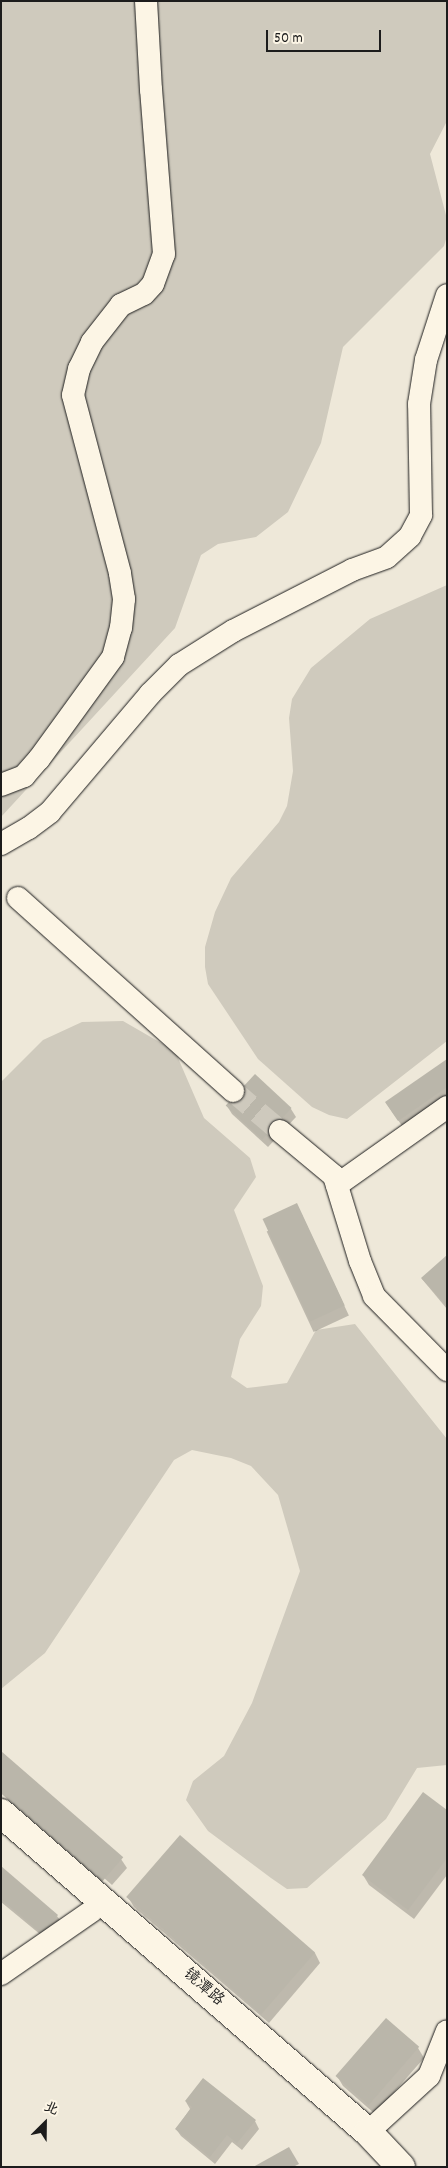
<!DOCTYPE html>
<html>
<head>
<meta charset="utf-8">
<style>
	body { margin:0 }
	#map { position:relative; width:448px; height:2168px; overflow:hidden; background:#eee8d9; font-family:Dekko,"LXGW WenKai TC",sans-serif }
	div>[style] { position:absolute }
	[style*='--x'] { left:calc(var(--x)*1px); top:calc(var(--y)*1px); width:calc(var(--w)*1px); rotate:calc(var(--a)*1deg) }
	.green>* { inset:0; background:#cfcabd }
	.shadow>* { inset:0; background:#0003; transform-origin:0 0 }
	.building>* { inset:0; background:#bab6aa; transform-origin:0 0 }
	.minor-tunnel>* { height:22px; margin-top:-11px; transform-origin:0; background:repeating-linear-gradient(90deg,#cec9bd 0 22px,transparent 0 33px) }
	.roads { filter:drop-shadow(0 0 1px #1c1c1c) drop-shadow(0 0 1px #1c1c1c) }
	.minor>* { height:22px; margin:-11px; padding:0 11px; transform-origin:11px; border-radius:11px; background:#fcf5e5 }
	.major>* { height:28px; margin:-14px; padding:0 14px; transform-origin:14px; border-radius:14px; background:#fcf5e5 }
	span { translate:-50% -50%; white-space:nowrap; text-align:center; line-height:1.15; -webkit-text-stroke:5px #fcf5e5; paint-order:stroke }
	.street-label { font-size:16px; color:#1c1c1c }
	.frame { position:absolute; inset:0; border:2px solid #1c1c1c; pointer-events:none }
	.north { position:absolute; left:20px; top:2098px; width:50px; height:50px; -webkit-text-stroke:4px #fcf5e5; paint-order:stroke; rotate:23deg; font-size:14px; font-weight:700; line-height:20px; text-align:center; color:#1c1c1c }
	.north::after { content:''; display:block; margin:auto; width:18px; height:22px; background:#1c1c1c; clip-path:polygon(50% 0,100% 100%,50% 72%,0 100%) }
	.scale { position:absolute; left:266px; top:30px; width:115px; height:22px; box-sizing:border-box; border:2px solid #1c1c1c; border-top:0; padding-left:6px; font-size:15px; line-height:18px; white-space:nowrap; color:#1c1c1c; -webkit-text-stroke:4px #fcf5e5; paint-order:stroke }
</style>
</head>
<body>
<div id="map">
	<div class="green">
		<div style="clip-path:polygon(1px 1px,447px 1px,447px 121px,430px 154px,447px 219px,447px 236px,444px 246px,343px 347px,321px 443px,288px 512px,256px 537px,218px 544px,201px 555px,175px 628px,1px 817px)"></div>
		<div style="clip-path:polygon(447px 585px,447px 1041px,347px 1119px,329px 1115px,312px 1107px,258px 1059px,208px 984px,205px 967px,205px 947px,215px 912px,231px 878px,279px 822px,287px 806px,293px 771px,289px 718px,292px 699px,311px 668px,370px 619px)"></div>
		<div style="clip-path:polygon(123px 1021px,175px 1051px,204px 1118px,250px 1158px,256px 1177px,234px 1210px,263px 1286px,261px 1306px,240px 1339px,231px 1377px,247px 1388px,287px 1383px,316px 1330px,355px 1324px,447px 1439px,447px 1765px,417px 1768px,386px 1819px,307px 1888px,287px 1889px,271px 1878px,208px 1831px,186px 1800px,193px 1781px,224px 1756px,252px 1703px,300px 1571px,278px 1495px,251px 1466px,231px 1458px,192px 1450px,174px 1460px,45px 1653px,1px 1689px,1px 1082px,43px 1040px,82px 1022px)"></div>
	</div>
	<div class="shadow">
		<div style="clip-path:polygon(447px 1060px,447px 1101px,405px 1130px,386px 1103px)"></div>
		<div style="clip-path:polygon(255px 1076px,291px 1109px,296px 1117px,268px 1147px,232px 1114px,227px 1106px)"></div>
		<div style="left:302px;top:1215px;width:111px;height:39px;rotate:65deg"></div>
		<div style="clip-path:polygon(447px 1256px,447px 1309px,422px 1279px)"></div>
		<div style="clip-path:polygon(1px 1753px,121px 1859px,127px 1868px,112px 1885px,1px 1787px)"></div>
		<div style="clip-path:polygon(447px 1811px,447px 1875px,414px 1919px,369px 1885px,363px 1875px)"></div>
		<div style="clip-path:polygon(1px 1868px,57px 1916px,62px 1923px,47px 1940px,1px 1902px)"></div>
		<div style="clip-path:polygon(128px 1897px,315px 1953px,320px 1963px,269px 2023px,134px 1907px)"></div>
		<div style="clip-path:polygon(386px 2020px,418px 2048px,424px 2058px,375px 2114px,343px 2086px,337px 2076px)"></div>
		<div style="clip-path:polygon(186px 2102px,255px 2121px,259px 2129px,242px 2150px,232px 2142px,215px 2164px,181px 2136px,176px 2129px,190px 2109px)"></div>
	</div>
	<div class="building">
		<div style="clip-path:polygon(447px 1059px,447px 1087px,398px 1121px,385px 1102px)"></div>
		<div style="left:255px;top:1074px;width:50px;height:43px;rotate:43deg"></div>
		<div style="left:297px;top:1203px;width:113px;height:38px;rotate:65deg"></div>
		<div style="clip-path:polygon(447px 1255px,447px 1306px,421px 1278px)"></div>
		<div style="left:1px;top:1751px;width:162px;height:32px;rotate:41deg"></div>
		<div style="clip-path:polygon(423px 1792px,447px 1810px,447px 1858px,408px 1910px,362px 1875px)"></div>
		<div style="left:180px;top:1835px;width:179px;height:82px;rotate:41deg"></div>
		<div style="clip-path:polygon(1px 1866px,58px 1915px,42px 1934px,1px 1899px)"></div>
		<div style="left:386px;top:2018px;width:44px;height:77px;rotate:41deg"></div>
		<div style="clip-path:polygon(203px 2078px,256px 2120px,237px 2143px,227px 2135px,210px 2157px,175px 2129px,192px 2107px,185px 2101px)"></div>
		<div style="clip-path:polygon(289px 2147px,299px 2164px,293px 2167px,253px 2167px)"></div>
	</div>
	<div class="minor-tunnel">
		<div style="--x:233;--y:1091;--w:62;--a:40.4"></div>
	</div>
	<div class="roads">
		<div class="minor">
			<div style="--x:1;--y:785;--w:25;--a:-21"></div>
			<div style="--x:24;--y:776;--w:23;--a:-49"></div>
			<div style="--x:39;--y:759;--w:126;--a:-54"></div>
			<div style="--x:113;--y:657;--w:30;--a:-75"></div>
			<div style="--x:121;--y:628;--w:29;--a:-84"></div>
			<div style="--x:124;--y:599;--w:26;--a:-99"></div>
			<div style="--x:120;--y:573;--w:184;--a:-104.8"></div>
			<div style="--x:73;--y:395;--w:27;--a:-77"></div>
			<div style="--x:79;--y:369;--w:30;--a:-64"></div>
			<div style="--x:92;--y:342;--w:47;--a:-51.9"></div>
			<div style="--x:121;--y:305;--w:25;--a:-26"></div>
			<div style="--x:144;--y:294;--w:13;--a:-48"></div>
			<div style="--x:153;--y:284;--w:32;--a:-70"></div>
			<div style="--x:164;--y:254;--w:165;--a:-94.5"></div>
			<div style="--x:151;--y:90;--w:89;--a:-93.2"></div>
			<div style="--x:1;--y:844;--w:32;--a:-30"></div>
			<div style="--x:29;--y:828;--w:26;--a:-37"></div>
			<div style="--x:50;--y:812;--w:155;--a:-49.7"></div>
			<div style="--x:150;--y:694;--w:41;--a:-45"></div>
			<div style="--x:179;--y:665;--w:64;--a:-32.2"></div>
			<div style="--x:233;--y:631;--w:134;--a:-27.1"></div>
			<div style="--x:352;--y:570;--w:37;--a:-20"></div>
			<div style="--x:387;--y:557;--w:31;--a:-42"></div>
			<div style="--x:410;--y:536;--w:24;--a:-62"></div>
			<div style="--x:421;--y:515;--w:111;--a:-91"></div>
			<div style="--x:419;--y:404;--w:45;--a:-81"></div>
			<div style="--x:426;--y:360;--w:68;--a:-72.1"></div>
			<div style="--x:18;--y:898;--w:289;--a:41.9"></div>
			<div style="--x:280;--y:1131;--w:70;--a:39.8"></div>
			<div style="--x:334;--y:1176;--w:89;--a:73"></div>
			<div style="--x:360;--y:1261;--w:38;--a:68"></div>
			<div style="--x:374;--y:1296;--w:104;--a:45.4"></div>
			<div style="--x:337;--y:1185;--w:135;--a:-35.3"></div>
			<div style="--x:1;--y:1974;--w:111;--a:-34.7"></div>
			<div style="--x:368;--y:2132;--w:83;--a:-42.6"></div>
			<div style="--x:429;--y:2076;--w:48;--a:-68.2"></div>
		</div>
		<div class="major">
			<div style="--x:1;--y:1813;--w:486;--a:41"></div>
			<div style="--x:368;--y:2132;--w:48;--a:46.7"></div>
		</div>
	</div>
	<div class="street-label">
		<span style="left:203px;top:1988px;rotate:41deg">镜潭路</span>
	</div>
	<div class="frame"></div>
	<div class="north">北</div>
	<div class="scale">50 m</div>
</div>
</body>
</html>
